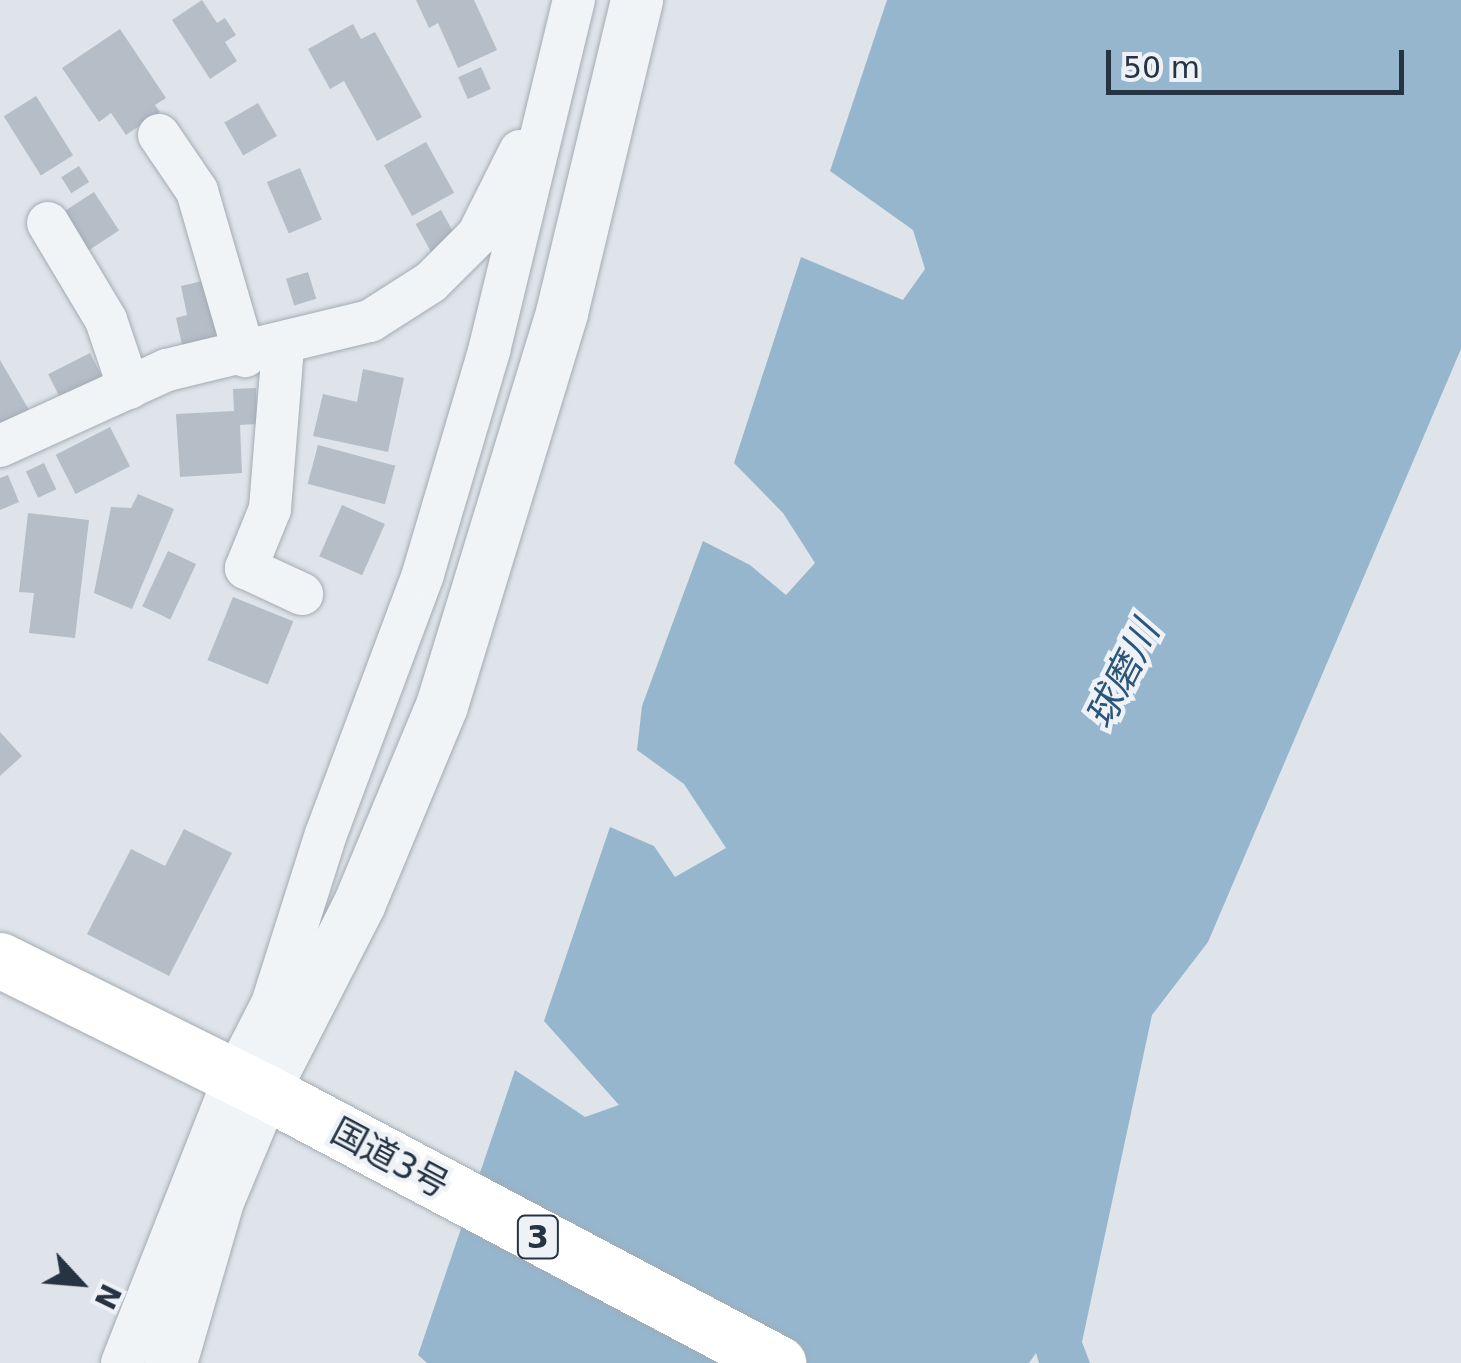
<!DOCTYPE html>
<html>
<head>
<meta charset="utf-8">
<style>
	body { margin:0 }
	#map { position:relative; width:1461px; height:1363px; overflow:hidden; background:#dee4e9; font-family:"DejaVu Sans","Noto Sans JP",sans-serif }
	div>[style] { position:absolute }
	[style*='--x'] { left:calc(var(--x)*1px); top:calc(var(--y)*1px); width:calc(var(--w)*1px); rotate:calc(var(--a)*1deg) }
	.water>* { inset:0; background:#95b6cd }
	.building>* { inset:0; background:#b5bdc7; transform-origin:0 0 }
	.roads { filter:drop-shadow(0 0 2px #a3abb4) drop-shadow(0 0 2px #a3abb4) }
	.minor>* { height:42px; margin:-21px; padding:0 21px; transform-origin:21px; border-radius:21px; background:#f1f4f7 }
	.tertiary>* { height:52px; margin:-26px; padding:0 26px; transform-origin:26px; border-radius:26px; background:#f1f4f7 }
	.trunk>* { height:55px; margin:-27.5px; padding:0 27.5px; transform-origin:27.5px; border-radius:27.5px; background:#fff }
	span { translate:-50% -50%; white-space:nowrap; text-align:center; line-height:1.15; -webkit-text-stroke:9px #eef2f7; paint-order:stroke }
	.shield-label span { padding:2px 8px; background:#eef2f7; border:2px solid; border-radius:8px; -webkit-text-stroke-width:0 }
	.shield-label { font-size:32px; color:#253342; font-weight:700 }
	.street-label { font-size:35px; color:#253342 }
	.water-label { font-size:38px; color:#2b567a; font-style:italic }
	.north { position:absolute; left:30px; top:1233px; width:100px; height:100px; -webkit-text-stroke:8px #eef2f7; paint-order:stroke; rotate:116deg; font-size:28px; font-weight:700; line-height:40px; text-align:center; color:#253342 }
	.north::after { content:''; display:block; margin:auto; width:35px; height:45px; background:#253342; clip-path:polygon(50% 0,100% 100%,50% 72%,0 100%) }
	.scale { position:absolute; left:1106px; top:50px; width:298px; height:45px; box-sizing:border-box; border:5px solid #253342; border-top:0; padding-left:12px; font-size:30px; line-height:35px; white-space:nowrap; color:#253342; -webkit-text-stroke:8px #eef2f7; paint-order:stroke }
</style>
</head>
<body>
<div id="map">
	<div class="water">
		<div style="clip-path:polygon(887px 0,1461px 0,1461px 349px,1208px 942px,1152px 1015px,1082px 1342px,1090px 1363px,1039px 1363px,1036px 1353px,1029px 1363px,427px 1363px,418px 1355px,515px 1070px,585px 1117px,619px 1105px,544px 1021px,610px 827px,654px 846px,675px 877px,726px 848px,684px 784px,637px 750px,642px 706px,703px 541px,750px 565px,786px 595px,815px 563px,783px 513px,734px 463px,801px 257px,903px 300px,925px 269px,913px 230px,830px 171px)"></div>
	</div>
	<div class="building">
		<div style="clip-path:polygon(202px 0,217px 23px,225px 18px,236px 35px,225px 42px,237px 61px,210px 79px,172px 20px)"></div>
		<div style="clip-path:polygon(416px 0,474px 0,497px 50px,458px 68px,438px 23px,429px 28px)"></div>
		<div style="clip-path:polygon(353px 24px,361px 39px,375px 32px,422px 117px,377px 141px,344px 81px,330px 89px,308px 49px)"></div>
		<div style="clip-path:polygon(120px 29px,166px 98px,155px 105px,160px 112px,126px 135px,111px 113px,99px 122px,62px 68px)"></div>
		<div style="left:481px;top:67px;width:24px;height:25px;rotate:66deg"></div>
		<div style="left:36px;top:96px;width:70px;height:38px;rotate:58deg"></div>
		<div style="left:258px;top:103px;width:38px;height:39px;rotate:60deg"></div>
		<div style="left:426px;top:142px;width:58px;height:48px;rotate:61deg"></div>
		<div style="left:79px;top:166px;width:19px;height:21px;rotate:58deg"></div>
		<div style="left:300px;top:168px;width:56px;height:36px;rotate:67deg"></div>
		<div style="left:94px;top:192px;width:46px;height:39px;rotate:57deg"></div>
		<div style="left:441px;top:210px;width:37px;height:29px;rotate:61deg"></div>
		<div style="left:308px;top:272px;width:28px;height:23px;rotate:73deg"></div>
		<div style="clip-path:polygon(215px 278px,228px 338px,183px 349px,176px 318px,187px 315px,181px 286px)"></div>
		<div style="left:90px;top:353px;width:37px;height:47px;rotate:63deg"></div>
		<div style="clip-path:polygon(0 360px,32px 415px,0 434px)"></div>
		<div style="clip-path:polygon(363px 369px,404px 378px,388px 452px,313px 436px,323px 394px,357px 402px)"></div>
		<div style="clip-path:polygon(256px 388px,258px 424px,240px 425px,242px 473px,180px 477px,176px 414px,234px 411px,233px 389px)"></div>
		<div style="left:110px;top:427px;width:44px;height:61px;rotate:63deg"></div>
		<div style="left:318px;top:445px;width:80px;height:40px;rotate:15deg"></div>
		<div style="left:44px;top:463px;width:29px;height:20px;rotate:65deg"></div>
		<div style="clip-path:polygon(8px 475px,19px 502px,0 510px,0 478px)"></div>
		<div style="clip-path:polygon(138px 494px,174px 509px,132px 609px,94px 593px,111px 507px,131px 508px)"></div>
		<div style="left:342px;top:505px;width:47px;height:56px;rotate:24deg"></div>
		<div style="clip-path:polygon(28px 513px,89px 520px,75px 638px,29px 633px,34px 593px,19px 592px)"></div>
		<div style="left:168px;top:551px;width:31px;height:61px;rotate:25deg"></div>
		<div style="left:233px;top:597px;width:65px;height:68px;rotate:22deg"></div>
		<div style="clip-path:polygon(0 732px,22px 756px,0 776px)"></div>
		<div style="clip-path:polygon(184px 829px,232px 853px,169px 976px,87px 934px,131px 849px,165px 866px)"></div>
	</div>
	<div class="roads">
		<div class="minor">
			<div style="--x:159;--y:135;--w:68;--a:55.8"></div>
			<div style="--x:197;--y:191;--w:172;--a:73.8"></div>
			<div style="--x:48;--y:223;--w:113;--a:59.1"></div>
			<div style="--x:106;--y:320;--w:72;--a:71.3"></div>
			<div style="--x:283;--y:347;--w:163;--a:94.6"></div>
			<div style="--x:270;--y:509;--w:64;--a:112.1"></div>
			<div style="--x:246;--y:568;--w:62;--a:24.9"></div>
			<div style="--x:0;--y:446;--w:183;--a:-24.5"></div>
			<div style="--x:167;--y:370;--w:209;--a:-13.6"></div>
			<div style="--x:370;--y:321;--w:72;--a:-32.6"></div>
			<div style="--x:431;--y:282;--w:66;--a:-45"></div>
			<div style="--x:478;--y:235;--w:94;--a:-63.4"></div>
			<div style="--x:122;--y:1363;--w:308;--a:-68.5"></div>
			<div style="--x:235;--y:1076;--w:81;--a:-62.8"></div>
			<div style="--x:272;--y:1004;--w:178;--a:-72.4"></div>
			<div style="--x:326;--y:834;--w:278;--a:-69.5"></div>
			<div style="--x:423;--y:574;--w:233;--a:-73.5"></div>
			<div style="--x:489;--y:351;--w:361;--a:-76.4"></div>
		</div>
		<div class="tertiary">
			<div style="--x:171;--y:1363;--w:169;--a:-73.8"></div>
			<div style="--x:218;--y:1201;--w:119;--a:-67.3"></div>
			<div style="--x:264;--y:1091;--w:211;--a:-62.9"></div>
			<div style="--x:360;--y:903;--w:213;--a:-67.4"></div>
			<div style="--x:442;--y:706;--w:411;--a:-73"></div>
			<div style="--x:562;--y:313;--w:322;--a:-76.5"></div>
		</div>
		<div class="trunk">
			<div style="--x:0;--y:960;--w:295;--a:26.4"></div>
			<div style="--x:264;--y:1091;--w:582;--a:27.89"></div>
		</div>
	</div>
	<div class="shield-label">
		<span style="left:538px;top:1237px">3</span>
	</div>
	<div class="street-label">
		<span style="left:390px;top:1158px;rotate:28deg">国道3号</span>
	</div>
	<div class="water-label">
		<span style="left:1123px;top:675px;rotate:-63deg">球磨川</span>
	</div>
	<div class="north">N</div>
	<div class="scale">50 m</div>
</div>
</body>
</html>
